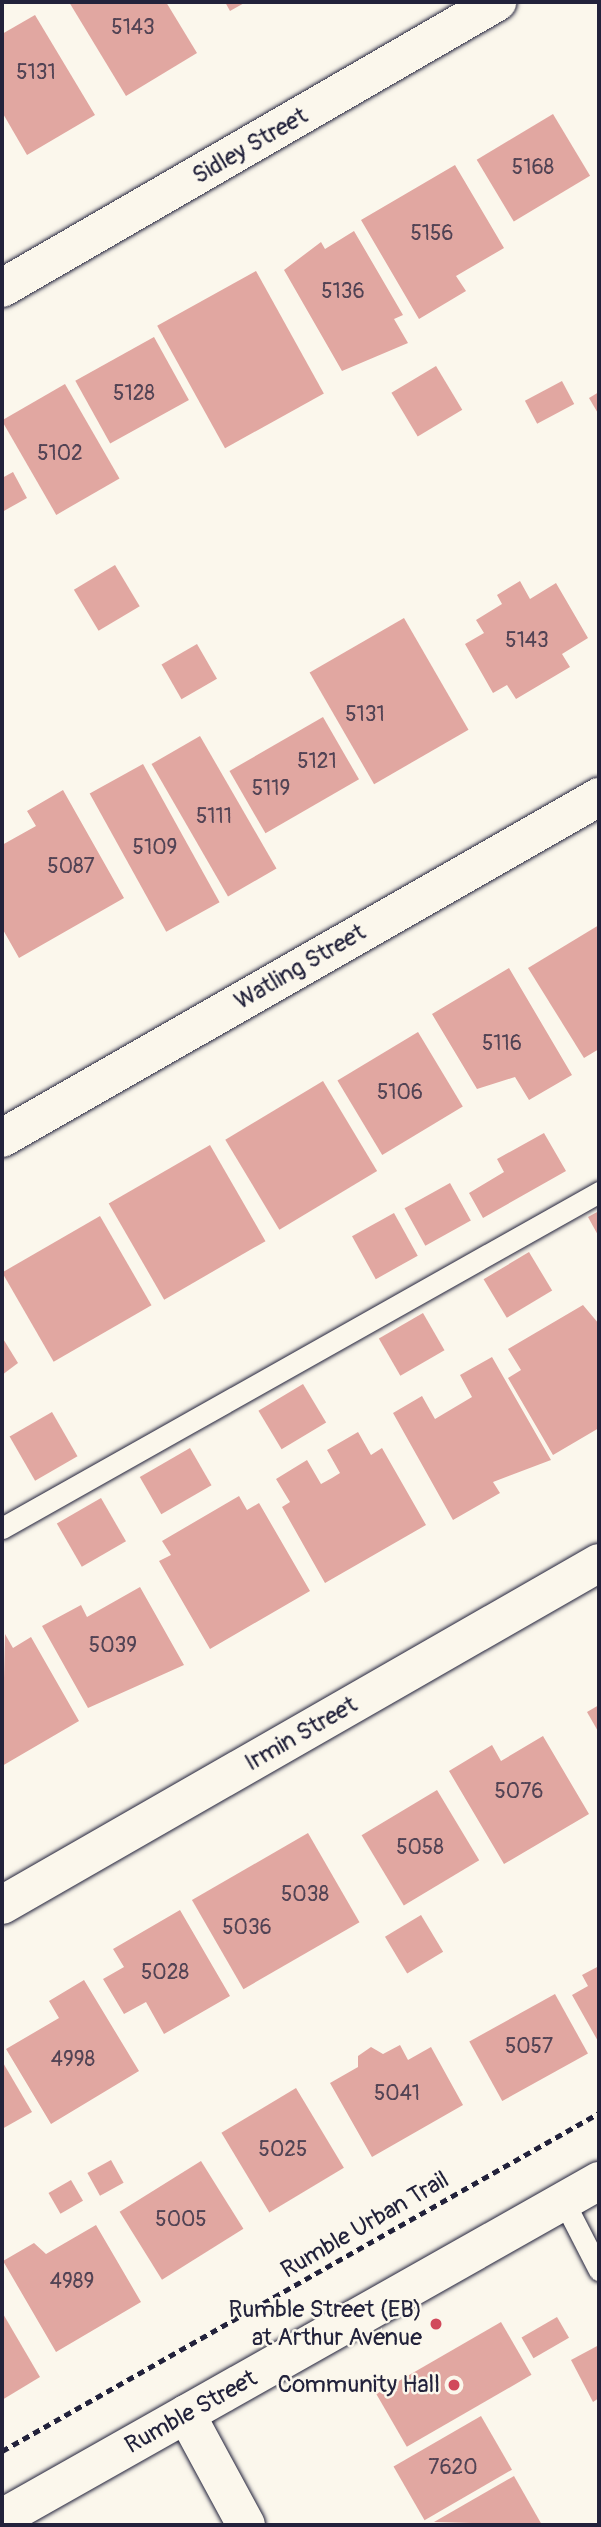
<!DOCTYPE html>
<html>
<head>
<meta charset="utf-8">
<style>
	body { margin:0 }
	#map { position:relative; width:601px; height:2527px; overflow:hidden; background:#fbf7ec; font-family:Pangolin,sans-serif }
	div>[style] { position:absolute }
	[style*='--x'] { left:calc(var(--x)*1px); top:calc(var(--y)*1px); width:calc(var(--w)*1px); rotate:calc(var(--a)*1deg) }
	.building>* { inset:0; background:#e1a7a1; transform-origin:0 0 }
	.path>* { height:4.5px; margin-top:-2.25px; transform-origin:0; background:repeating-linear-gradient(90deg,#22223b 0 7px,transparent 0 12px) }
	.roads { filter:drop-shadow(0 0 2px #22223b) drop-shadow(0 0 2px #22223b) }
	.service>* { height:21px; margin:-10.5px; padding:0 10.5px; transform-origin:10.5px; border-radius:10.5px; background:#fbf7ec }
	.minor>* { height:38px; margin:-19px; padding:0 19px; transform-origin:19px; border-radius:19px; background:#fbf7ec }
	.tertiary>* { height:38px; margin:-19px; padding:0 19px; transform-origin:19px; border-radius:19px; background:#fbf7ec }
	.dots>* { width:19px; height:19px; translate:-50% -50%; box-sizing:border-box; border:4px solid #fbf7ec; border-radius:50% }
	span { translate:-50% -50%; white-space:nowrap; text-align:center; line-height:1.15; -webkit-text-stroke:5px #fbf7ec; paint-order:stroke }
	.number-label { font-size:21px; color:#524354 }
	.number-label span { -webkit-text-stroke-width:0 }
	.street-label { font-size:24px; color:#22223b }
	.poi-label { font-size:24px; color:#22223b }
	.right { translate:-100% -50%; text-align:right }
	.frame { position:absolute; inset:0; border:4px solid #22223b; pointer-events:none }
</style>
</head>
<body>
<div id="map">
	<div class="building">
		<div style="clip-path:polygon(69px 2px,166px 2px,197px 53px,126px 96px)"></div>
		<div style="clip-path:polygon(225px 2px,246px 2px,230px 11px)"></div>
		<div style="clip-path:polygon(35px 15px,95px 115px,27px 155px,2px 112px,2px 34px)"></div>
		<div style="left:553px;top:114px;width:72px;height:89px;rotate:59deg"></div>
		<div style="clip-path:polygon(455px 165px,504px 248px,456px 276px,466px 291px,419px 319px,361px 220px)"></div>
		<div style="clip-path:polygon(354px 231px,403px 315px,394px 319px,408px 343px,342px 371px,284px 270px,321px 242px,325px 249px)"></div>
		<div style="left:256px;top:271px;width:140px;height:113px;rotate:61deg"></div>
		<div style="left:154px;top:337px;width:72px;height:90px;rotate:61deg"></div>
		<div style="left:436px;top:366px;width:51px;height:52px;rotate:59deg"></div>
		<div style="left:562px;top:381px;width:26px;height:42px;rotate:62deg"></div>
		<div style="left:65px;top:384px;width:109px;height:73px;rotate:60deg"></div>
		<div style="clip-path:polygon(599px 392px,599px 415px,589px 398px)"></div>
		<div style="clip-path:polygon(13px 472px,27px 498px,2px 512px,2px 478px)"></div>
		<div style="left:115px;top:565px;width:48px;height:48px;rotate:59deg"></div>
		<div style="clip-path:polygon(520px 581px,530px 599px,556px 583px,588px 638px,562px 654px,570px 667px,516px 699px,507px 685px,493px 693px,465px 644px,484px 633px,476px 620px,502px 604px,497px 595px)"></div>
		<div style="left:404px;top:618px;width:129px;height:109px;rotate:60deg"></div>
		<div style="left:197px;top:644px;width:40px;height:41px;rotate:60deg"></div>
		<div style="left:323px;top:717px;width:72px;height:108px;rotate:60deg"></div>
		<div style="left:200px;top:736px;width:153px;height:56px;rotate:60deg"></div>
		<div style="left:143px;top:764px;width:158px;height:61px;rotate:61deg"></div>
		<div style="clip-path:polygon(63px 790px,124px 898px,19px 958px,2px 928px,2px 845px,36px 826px,27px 811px)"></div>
		<div style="clip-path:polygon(599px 925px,599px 1049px,584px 1058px,528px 968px)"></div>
		<div style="clip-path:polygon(509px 968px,572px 1075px,529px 1100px,515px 1077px,477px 1089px,432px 1014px)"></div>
		<div style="left:418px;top:1032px;width:87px;height:94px;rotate:59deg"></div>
		<div style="left:323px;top:1081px;width:105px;height:114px;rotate:59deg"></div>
		<div style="clip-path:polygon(544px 1133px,566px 1171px,483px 1218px,469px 1193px,504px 1172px,497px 1159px)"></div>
		<div style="left:210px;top:1145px;width:111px;height:117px;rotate:60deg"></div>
		<div style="left:450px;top:1183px;width:43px;height:52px;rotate:61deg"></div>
		<div style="clip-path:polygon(599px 1211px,599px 1237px,588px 1217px)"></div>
		<div style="left:394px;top:1213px;width:49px;height:48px;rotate:61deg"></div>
		<div style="left:100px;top:1216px;width:103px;height:113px;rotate:60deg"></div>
		<div style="left:529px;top:1252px;width:45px;height:53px;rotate:59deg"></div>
		<div style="clip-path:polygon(583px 1305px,599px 1324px,599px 1428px,553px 1455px,508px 1378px,521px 1370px,508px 1349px)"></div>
		<div style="left:423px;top:1313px;width:43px;height:51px;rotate:60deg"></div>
		<div style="clip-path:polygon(2px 1337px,18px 1363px,2px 1375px)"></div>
		<div style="clip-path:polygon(492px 1357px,551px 1460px,493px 1482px,500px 1493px,453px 1520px,393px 1413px,422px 1396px,435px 1419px,472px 1397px,460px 1375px)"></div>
		<div style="left:303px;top:1384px;width:45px;height:52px;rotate:59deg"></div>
		<div style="left:52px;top:1412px;width:51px;height:49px;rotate:60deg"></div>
		<div style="clip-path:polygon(358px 1432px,371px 1455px,382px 1448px,426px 1525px,325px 1583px,282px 1507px,290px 1502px,276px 1479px,307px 1460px,321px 1484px,332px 1478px,340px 1473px,327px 1450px)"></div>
		<div style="left:190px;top:1448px;width:43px;height:58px;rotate:60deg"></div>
		<div style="clip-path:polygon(239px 1496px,247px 1510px,259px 1503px,310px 1591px,210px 1649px,159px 1561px,171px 1555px,162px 1541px)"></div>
		<div style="left:101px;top:1498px;width:50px;height:51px;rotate:60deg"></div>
		<div style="clip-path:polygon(140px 1587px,184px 1665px,88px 1708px,42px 1626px,81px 1605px,87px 1617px)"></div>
		<div style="clip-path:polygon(5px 1634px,13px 1648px,31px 1637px,79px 1721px,2px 1766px)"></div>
		<div style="clip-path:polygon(599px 1705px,599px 1733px,587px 1712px)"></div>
		<div style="clip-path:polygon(543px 1736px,589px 1814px,504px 1864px,449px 1771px,492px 1745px,501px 1761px)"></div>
		<div style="left:437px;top:1790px;width:82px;height:88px;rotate:59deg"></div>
		<div style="left:308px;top:1833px;width:103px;height:134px;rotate:60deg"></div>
		<div style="clip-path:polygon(180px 1910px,230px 1996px,164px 2034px,146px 2002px,124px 2014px,103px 1979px,124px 1967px,113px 1949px)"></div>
		<div style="left:421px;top:1915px;width:43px;height:42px;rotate:59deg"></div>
		<div style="clip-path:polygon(599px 1966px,599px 2043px,572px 1995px,588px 1986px,582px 1975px)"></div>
		<div style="clip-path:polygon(84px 1980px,139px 2071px,51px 2124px,6px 2049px,59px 2018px,49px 2001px)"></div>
		<div style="left:555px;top:1994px;width:68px;height:98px;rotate:61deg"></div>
		<div style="clip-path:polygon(400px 2045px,408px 2060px,431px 2047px,463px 2105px,372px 2157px,330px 2083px,358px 2067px,358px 2056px,371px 2047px,383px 2054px)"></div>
		<div style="clip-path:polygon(2px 2061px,32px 2112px,2px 2129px)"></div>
		<div style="left:296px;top:2088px;width:93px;height:87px;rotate:59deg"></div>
		<div style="left:111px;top:2160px;width:26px;height:27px;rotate:61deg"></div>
		<div style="left:201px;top:2161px;width:80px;height:96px;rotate:58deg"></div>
		<div style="left:71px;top:2180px;width:24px;height:26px;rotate:60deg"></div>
		<div style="clip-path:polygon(96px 2225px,141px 2302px,56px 2352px,3px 2261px,34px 2243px,46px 2254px)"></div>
		<div style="clip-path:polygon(2px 2312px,40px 2377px,2px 2400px)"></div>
		<div style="left:557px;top:2317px;width:24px;height:41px;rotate:60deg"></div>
		<div style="left:501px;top:2322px;width:61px;height:144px;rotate:60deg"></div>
		<div style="clip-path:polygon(599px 2345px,599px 2398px,593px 2402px,571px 2360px)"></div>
		<div style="left:481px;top:2416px;width:62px;height:101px;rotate:60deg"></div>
		<div style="clip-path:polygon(514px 2476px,542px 2525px,434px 2522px)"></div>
	</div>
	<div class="path">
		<div style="--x:2;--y:2451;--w:686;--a:-29.52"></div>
	</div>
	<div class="roads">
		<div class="service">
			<div style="--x:2;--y:1528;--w:685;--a:-29.37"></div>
			<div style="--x:563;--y:2200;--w:79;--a:62.8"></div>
		</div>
		<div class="minor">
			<div style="--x:2;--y:288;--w:572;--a:-30.02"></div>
			<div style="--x:2;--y:1138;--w:688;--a:-29.73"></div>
			<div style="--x:2;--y:1905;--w:688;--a:-29.81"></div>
			<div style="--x:186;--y:2414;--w:126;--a:61.6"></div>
		</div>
		<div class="tertiary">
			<div style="--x:2;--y:2518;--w:686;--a:-29.44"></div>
		</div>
	</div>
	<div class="dots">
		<div style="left:436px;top:2324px;background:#d1495b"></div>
		<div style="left:454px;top:2385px;background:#d1495b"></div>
	</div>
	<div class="number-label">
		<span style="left:133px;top:28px">5143</span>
		<span style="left:36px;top:73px">5131</span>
		<span style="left:533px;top:168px">5168</span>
		<span style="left:432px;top:234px">5156</span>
		<span style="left:343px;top:292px">5136</span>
		<span style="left:134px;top:394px">5128</span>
		<span style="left:60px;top:454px">5102</span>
		<span style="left:527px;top:641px">5143</span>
		<span style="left:365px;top:715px">5131</span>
		<span style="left:317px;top:762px">5121</span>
		<span style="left:271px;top:789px">5119</span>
		<span style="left:214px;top:817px">5111</span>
		<span style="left:155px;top:848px">5109</span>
		<span style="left:71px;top:867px">5087</span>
		<span style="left:502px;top:1044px">5116</span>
		<span style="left:400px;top:1093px">5106</span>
		<span style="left:113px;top:1646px">5039</span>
		<span style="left:519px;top:1792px">5076</span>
		<span style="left:420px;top:1848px">5058</span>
		<span style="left:305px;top:1895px">5038</span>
		<span style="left:247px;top:1928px">5036</span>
		<span style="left:165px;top:1973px">5028</span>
		<span style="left:529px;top:2047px">5057</span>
		<span style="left:73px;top:2060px">4998</span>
		<span style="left:397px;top:2094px">5041</span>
		<span style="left:283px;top:2150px">5025</span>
		<span style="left:181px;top:2220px">5005</span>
		<span style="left:72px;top:2282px">4989</span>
		<span style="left:453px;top:2468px">7620</span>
	</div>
	<div class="street-label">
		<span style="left:250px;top:146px;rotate:-30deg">Sidley Street</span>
		<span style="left:300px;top:967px;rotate:-30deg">Watling Street</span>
		<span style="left:301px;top:1734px;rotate:-30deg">Irmin Street</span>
		<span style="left:365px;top:2225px;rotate:-30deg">Rumble Urban Trail</span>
		<span style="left:191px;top:2412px;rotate:-29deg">Rumble Street</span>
	</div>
	<div class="poi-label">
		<span class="right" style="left:422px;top:2324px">Rumble Street (EB)<br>at Arthur Avenue</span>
		<span class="right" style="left:440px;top:2385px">Community Hall</span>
	</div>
	<div class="frame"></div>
</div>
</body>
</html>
